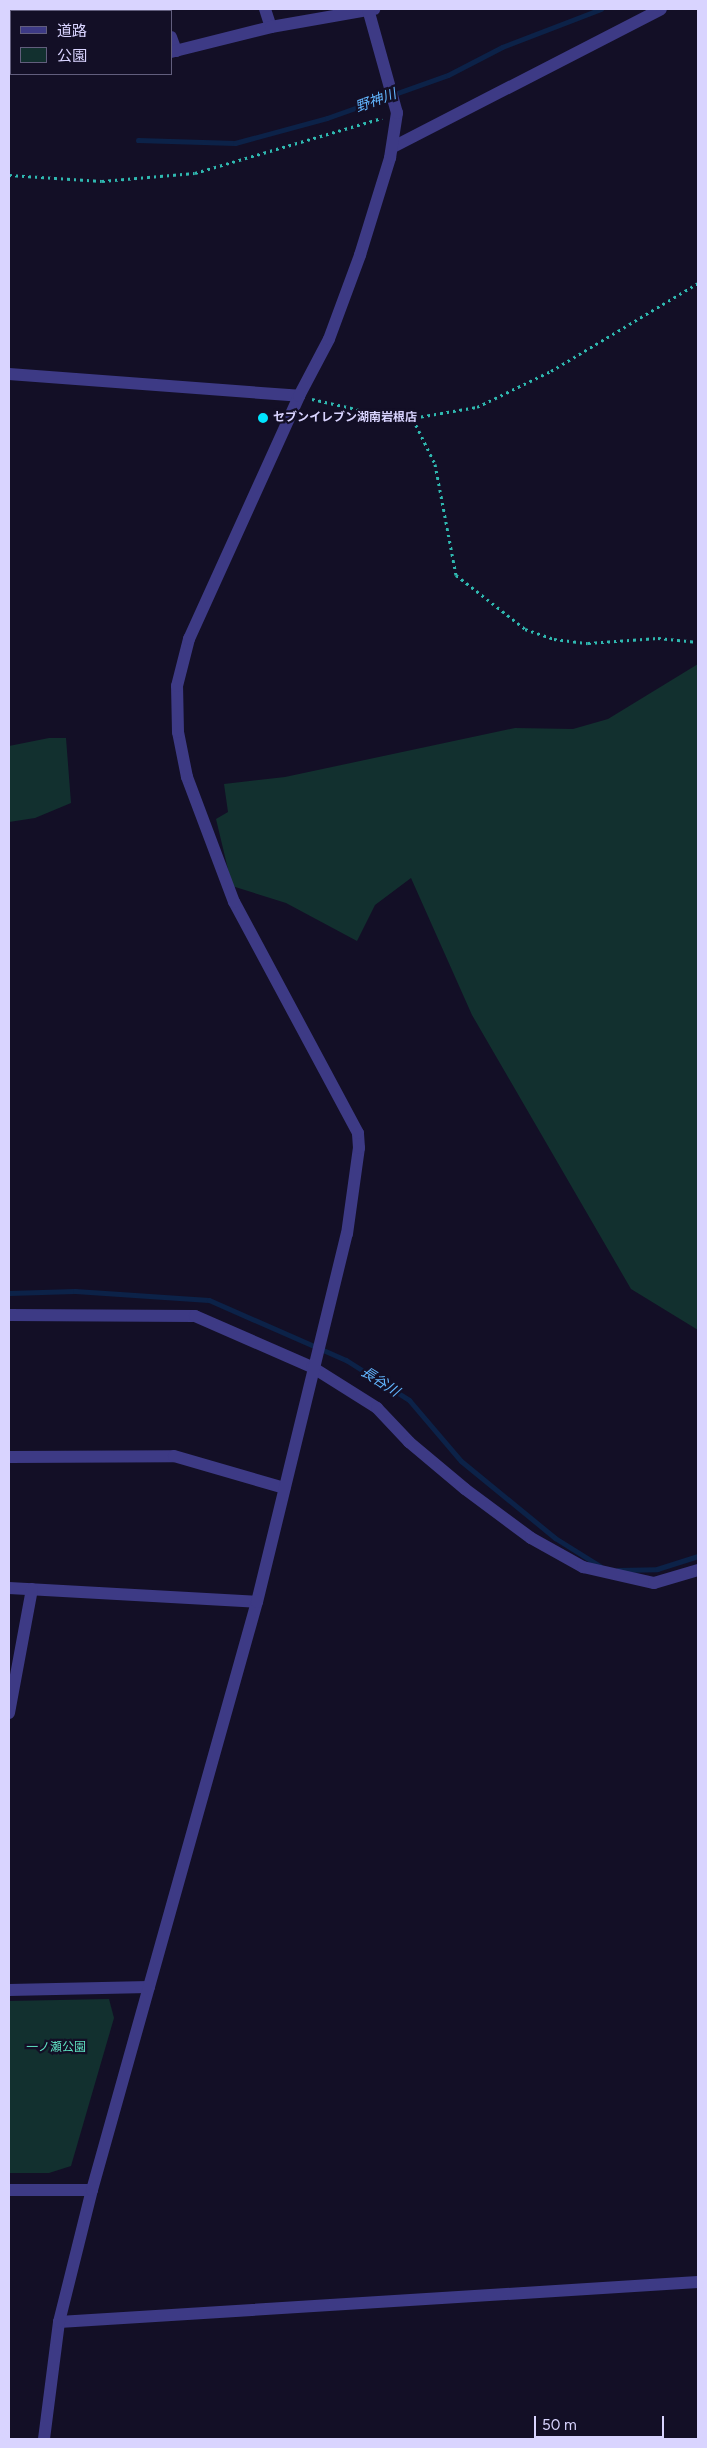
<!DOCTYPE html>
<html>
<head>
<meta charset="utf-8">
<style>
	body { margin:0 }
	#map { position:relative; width:707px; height:2448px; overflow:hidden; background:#130f26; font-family:Figtree,"Noto Sans JP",sans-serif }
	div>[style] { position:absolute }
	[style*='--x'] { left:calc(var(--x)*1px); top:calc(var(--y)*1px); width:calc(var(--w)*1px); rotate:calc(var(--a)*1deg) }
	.green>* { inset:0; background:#12302f }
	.stream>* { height:5px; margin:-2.5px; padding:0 2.5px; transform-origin:2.5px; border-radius:2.5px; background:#0c2248 }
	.path>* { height:3px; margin-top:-1.5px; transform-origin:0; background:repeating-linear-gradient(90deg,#2fb8b0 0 2.5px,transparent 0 6.5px) }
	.minor>* { height:12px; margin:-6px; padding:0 6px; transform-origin:6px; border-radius:6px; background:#3d3a85 }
	.dots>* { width:14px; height:14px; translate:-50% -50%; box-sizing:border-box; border:2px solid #130f26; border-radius:50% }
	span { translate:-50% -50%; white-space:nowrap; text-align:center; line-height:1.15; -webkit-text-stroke:4.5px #130f26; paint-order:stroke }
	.poi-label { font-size:12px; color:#d9d4ff; font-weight:700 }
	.left { translate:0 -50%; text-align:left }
	.park-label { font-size:12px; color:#5fe0c0 }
	.water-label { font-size:14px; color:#62b6ff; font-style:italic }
	.frame { position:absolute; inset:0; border:10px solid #d9d4ff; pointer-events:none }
	.legend { position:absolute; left:10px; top:10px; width:162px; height:65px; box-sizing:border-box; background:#130f26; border:1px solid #625e7d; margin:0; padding:6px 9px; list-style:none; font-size:15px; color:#d9d4ff }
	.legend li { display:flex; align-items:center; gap:10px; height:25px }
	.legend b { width:25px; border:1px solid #625e7d }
	.scale { position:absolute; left:534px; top:2416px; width:130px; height:22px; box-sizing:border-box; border:2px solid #d9d4ff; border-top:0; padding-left:6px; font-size:15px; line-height:18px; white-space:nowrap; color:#d9d4ff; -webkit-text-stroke:4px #130f26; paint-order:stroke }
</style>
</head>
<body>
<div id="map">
	<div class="green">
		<div style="clip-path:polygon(698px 664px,698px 1330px,631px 1289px,472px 1015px,411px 878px,375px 905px,357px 941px,286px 903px,232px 886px,216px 819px,228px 812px,224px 784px,285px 777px,515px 728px,573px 729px,608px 719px)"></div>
		<div style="clip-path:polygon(49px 738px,66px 738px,71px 803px,35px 818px,9px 822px,9px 746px)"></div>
		<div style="clip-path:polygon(109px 1999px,114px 2018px,71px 2166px,49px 2173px,9px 2173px,9px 2001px)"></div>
	</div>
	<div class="stream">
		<div style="--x:138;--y:140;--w:97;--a:1.8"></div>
		<div style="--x:235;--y:143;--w:95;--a:-15.2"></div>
		<div style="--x:327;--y:118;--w:128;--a:-19.6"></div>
		<div style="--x:448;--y:75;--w:61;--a:-27.4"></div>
		<div style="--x:502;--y:47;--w:106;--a:-21"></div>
		<div style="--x:9;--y:1293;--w:66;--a:-1.7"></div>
		<div style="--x:75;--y:1291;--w:134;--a:3.8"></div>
		<div style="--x:209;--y:1300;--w:150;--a:23.7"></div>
		<div style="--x:346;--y:1360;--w:75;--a:32.4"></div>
		<div style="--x:409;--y:1400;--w:80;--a:49.6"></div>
		<div style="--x:461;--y:1461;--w:122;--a:39.3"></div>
		<div style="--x:555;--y:1538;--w:53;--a:31.9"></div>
		<div style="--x:618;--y:1570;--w:39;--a:-1"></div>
		<div style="--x:657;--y:1569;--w:43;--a:-17.6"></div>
	</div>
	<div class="path">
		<div style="--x:9;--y:175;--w:93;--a:3.7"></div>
		<div style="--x:102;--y:181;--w:93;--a:-4.9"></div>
		<div style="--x:195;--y:173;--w:195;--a:-16.4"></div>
		<div style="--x:312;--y:399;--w:54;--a:12.8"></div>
		<div style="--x:365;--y:411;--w:26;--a:25"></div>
		<div style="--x:389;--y:422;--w:89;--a:-9.7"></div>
		<div style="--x:477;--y:407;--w:82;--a:-25.9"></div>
		<div style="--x:551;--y:371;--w:171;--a:-30.9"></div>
		<div style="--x:413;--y:419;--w:50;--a:63.9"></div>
		<div style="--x:435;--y:464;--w:113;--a:79.3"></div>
		<div style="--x:456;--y:575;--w:88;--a:38"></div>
		<div style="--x:525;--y:629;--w:31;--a:19"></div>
		<div style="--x:554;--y:639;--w:34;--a:7"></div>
		<div style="--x:588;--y:643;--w:70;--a:-4.1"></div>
		<div style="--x:658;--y:638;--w:40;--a:5.7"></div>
	</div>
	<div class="minor">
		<div style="--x:60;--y:9;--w:2;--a:63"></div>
		<div style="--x:161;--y:9;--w:2;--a:63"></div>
		<div style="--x:265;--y:9;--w:19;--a:72"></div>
		<div style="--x:9;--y:26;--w:2;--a:27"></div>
		<div style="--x:171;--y:37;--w:15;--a:70"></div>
		<div style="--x:171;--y:52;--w:103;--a:-14"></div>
		<div style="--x:271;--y:27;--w:105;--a:-9.9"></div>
		<div style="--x:393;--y:147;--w:301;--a:-27.2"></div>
		<div style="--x:9;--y:374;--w:291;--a:4.3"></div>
		<div style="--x:9;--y:1315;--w:186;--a:0.3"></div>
		<div style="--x:195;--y:1316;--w:128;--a:23.6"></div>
		<div style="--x:312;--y:1367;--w:77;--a:32.2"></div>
		<div style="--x:377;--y:1408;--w:47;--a:46.7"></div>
		<div style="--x:409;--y:1442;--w:73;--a:40"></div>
		<div style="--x:465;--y:1489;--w:82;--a:36.6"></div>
		<div style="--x:531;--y:1538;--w:60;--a:29.1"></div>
		<div style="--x:583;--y:1567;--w:73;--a:12.7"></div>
		<div style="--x:654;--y:1583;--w:46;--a:-16.5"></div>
		<div style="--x:9;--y:1457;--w:165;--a:-0.3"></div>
		<div style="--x:174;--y:1456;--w:115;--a:16.2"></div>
		<div style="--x:9;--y:1588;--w:248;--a:3.2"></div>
		<div style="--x:9;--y:1713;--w:126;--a:-79.5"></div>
		<div style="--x:9;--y:1990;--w:140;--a:-1.2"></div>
		<div style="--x:9;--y:2190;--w:83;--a:0"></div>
		<div style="--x:59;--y:2322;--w:640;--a:-3.58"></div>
		<div style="--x:44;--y:2439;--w:118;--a:-82.7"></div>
		<div style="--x:59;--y:2322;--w:136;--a:-76"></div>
		<div style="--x:92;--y:2190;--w:611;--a:-74.33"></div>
		<div style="--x:257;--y:1602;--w:379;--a:-76.3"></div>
		<div style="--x:347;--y:1234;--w:87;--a:-82.1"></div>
		<div style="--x:359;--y:1148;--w:15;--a:-94"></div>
		<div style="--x:358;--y:1133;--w:262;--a:-118.2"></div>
		<div style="--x:234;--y:902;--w:134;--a:-110.6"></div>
		<div style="--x:187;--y:777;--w:46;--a:-101.3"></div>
		<div style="--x:178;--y:732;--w:46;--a:-91.2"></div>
		<div style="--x:177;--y:686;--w:49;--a:-75.7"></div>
		<div style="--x:189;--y:639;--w:267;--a:-65.6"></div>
		<div style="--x:299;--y:396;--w:64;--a:-62.2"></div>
		<div style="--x:329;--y:339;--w:90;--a:-69.7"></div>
		<div style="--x:360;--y:255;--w:102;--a:-72.8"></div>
		<div style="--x:390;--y:158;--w:46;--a:-81.2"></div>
		<div style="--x:397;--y:113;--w:108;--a:-105.6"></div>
	</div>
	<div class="dots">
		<div style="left:263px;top:418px;background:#00e5ff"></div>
	</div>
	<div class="poi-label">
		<span class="left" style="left:273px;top:418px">セブンイレブン湖南岩根店</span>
	</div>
	<div class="park-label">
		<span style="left:56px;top:2048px">一ノ瀬公園</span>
	</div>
	<div class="water-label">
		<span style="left:376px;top:101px;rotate:-20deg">野神川</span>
		<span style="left:380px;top:1382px;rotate:33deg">長谷川</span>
	</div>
	<div class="frame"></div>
	<ul class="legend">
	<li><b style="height:6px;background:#3d3a85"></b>道路</li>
	<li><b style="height:14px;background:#12302f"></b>公園</li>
	</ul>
	<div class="scale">50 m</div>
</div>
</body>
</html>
